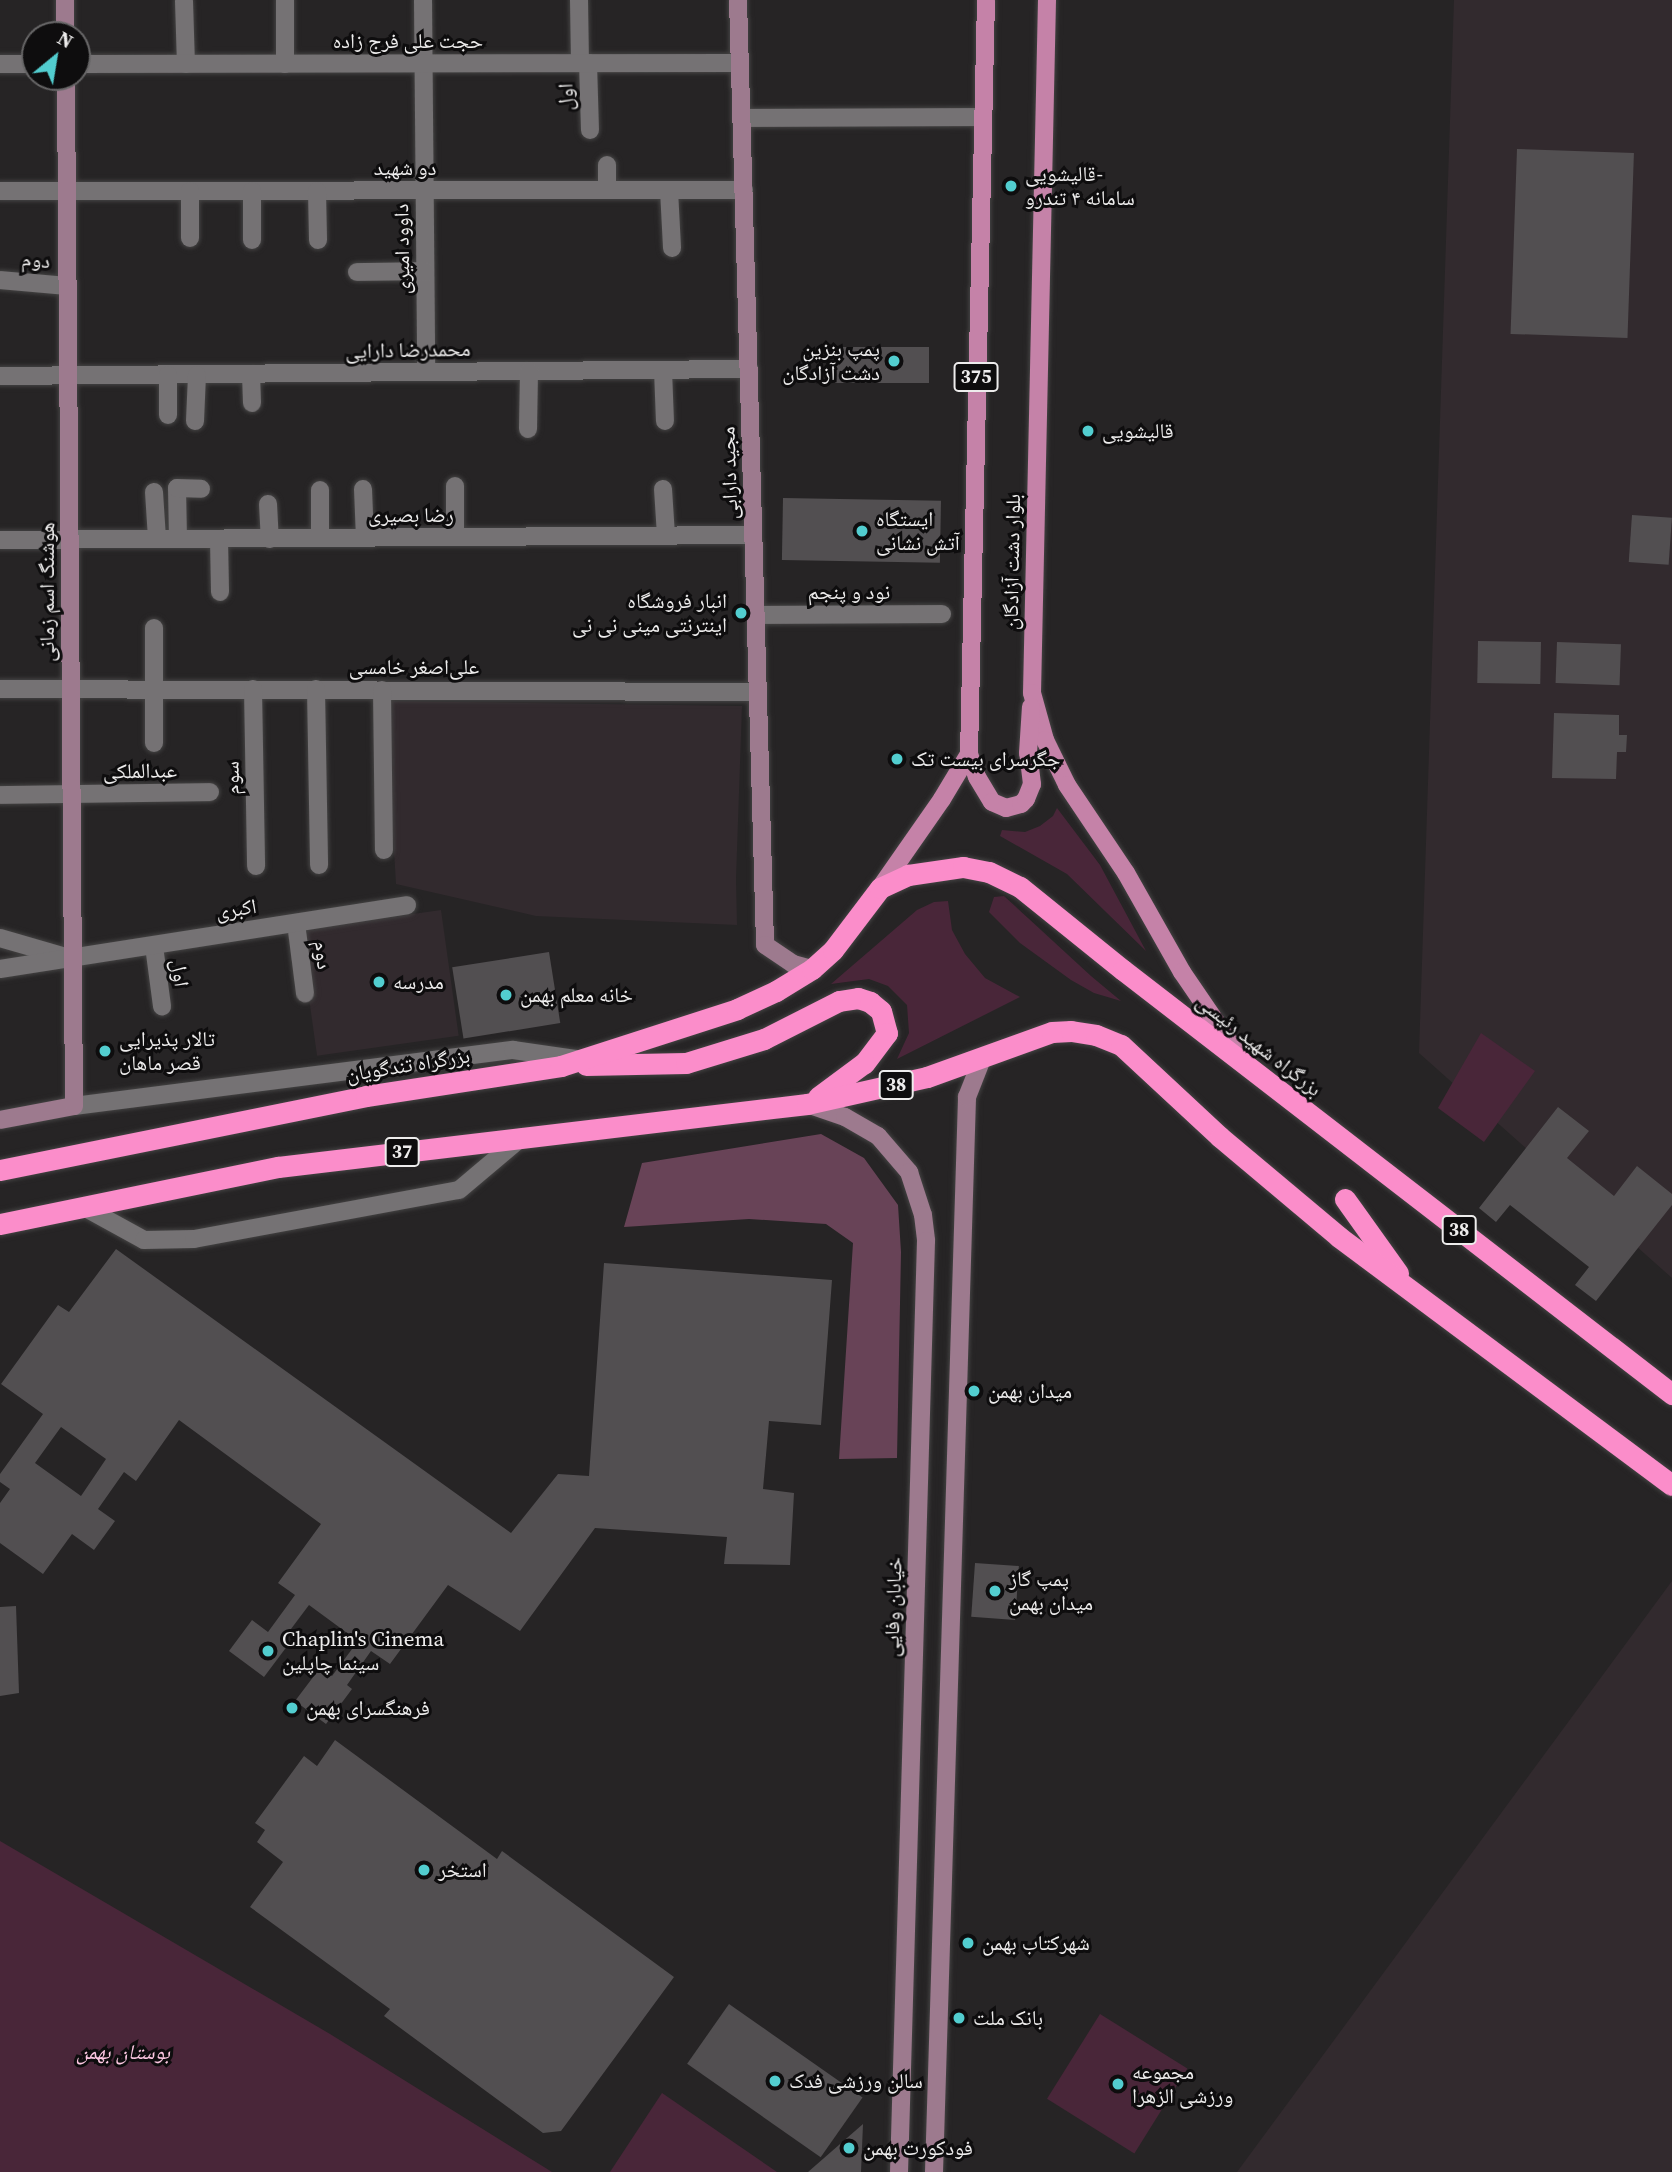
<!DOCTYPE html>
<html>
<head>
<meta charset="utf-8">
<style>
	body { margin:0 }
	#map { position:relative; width:1672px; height:2172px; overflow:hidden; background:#262425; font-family:"Source Serif 4","Noto Naskh Arabic",serif }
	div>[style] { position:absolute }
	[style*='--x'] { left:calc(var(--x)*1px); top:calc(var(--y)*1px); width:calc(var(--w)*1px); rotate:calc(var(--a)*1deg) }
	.built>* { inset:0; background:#322a2e; transform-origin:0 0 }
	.green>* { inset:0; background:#492639; transform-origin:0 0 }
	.forest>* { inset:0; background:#684357 }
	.building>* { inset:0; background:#524f51; transform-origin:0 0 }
	.roads { filter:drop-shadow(0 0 2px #444343) drop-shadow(0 0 2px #444343) }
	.street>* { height:18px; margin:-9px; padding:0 9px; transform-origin:9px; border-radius:9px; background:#757274 }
	.secondary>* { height:18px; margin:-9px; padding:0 9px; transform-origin:9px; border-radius:9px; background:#9d7a8e }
	.primary>* { height:18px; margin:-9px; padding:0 9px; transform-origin:9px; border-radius:9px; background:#c582a8 }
	.highway>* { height:21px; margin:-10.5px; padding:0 10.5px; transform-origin:10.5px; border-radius:10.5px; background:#fb8dca }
	.dots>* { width:19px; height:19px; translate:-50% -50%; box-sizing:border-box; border:4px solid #0e0d0e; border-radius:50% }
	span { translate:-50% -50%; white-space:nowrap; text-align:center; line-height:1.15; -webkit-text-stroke:6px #0e0d0e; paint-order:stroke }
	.shield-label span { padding:2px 5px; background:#0e0d0e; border:2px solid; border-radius:5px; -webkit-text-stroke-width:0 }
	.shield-label { font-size:19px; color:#edecec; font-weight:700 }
	.street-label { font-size:21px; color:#edecec }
	.poi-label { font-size:21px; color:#edecec }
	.left { translate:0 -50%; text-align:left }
	.right { translate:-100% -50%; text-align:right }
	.park-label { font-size:21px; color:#fdc7e2; font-style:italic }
	.north { position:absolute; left:21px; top:21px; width:70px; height:70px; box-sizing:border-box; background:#0e0d0e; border:2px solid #676667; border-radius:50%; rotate:30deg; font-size:19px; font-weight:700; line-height:28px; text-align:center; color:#edecec }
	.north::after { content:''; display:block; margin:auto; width:24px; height:32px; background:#52cdcf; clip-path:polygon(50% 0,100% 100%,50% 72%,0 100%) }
</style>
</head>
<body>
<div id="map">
	<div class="built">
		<div style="clip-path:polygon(1454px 0,1672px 0,1672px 1278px,1419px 1053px)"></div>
		<div style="clip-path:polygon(385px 701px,742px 706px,736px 879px,737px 925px,536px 916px,396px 884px)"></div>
		<div style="left:441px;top:910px;width:127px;height:143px;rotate:82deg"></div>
		<div style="clip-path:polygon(1672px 1581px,1672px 2172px,1237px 2172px)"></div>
	</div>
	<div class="green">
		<div style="clip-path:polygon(1057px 808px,1100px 865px,1146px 951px,1067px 874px,1000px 836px,1002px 830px,1025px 832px,1040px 826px,1053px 816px)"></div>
		<div style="clip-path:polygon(1004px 896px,1091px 976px,1121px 1001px,1094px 993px,1071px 980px,1020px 943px,989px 912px,994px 897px)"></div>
		<div style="clip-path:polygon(948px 901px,952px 930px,965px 954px,985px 978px,1020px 997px,897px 1059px,909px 1033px,907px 1005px,888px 986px,869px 979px,831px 984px,917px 910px,934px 902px)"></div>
		<div style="clip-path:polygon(1481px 1033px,1535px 1071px,1484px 1142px,1438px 1108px)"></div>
		<div style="clip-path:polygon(0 1841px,330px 2034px,552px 2172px,0 2172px)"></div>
		<div style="left:1100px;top:2014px;width:103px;height:100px;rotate:32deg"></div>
		<div style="clip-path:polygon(662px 2093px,777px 2172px,610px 2172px)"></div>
	</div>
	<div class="forest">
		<div style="clip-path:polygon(821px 1134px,864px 1158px,898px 1205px,901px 1252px,897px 1458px,839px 1459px,853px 1243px,826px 1224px,749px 1219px,624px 1227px,642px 1163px)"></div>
	</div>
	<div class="building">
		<div style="left:1517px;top:149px;width:117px;height:185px;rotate:2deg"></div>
		<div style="left:835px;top:347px;width:94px;height:36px"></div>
		<div style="left:783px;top:498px;width:158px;height:62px;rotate:1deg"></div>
		<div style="left:1632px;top:515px;width:40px;height:47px;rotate:4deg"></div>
		<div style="left:1478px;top:641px;width:63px;height:42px;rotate:1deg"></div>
		<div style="left:1557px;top:642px;width:64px;height:41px;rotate:2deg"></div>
		<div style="clip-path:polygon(1554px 713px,1619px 715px,1619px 735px,1627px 735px,1626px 752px,1617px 752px,1616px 779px,1552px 778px)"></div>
		<div style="left:549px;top:952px;width:72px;height:98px;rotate:81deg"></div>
		<div style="clip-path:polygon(1558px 1107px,1589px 1131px,1567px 1158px,1614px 1196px,1637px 1166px,1672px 1194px,1672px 1205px,1596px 1301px,1575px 1285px,1589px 1267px,1510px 1205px,1496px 1222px,1479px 1208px)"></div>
		<div style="clip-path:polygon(evenodd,116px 1249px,511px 1533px,558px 1474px,589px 1476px,604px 1263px,832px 1280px,821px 1425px,769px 1421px,763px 1489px,794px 1493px,790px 1565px,724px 1564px,727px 1537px,595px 1528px,520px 1631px,448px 1585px,390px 1664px,371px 1651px,347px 1685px,352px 1689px,326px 1724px,295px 1701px,320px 1668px,332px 1676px,358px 1641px,309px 1605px,282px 1641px,288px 1645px,264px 1677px,229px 1651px,252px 1620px,268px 1632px,295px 1595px,278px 1583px,321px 1524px,179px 1420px,136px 1481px,124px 1472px,98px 1509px,115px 1521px,94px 1550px,72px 1534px,43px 1574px,0 1543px,0 1503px,10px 1489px,0 1482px,0 1474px,43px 1414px,1px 1384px,58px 1305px,69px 1312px,116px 1249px,61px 1427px,106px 1459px,81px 1496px,35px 1463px,61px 1427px)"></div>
		<div style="left:975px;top:1563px;width:44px;height:54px;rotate:4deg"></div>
		<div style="clip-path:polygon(16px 1606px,19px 1693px,0 1696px,0 1607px)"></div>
		<div style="clip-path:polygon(335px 1740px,497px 1859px,502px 1851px,674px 1977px,561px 2131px,543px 2133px,384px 2016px,390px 2009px,250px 1907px,283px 1862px,257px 1842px,265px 1830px,255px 1823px,304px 1756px,317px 1766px)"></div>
		<div style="left:729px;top:2004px;width:163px;height:73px;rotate:35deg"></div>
		<div style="clip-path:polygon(863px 2124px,861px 2172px,808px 2172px)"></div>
	</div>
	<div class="roads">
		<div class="street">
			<div style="--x:423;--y:0;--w:372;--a:89.5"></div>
			<div style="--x:579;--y:0;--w:63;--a:89.1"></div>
			<div style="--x:184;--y:1;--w:63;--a:88.2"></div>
			<div style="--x:588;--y:63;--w:67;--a:88.3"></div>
			<div style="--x:0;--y:64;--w:35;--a:0"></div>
			<div style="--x:77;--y:64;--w:663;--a:-0.09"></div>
			<div style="--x:285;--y:64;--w:64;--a:-90"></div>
			<div style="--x:741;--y:118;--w:242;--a:-0.2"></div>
			<div style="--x:607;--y:165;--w:25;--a:90"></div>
			<div style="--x:669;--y:190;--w:58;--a:87"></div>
			<div style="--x:0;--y:191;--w:744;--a:-0.08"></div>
			<div style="--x:190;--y:191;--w:47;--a:90"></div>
			<div style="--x:252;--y:191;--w:49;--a:90"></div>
			<div style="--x:317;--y:191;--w:49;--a:88.8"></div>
			<div style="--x:357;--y:272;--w:68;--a:-0.8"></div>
			<div style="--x:0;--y:280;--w:67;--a:5.1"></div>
			<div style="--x:663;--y:370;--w:51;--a:87.8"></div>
			<div style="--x:251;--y:374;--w:29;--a:88"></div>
			<div style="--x:0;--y:376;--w:749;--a:-0.54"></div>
			<div style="--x:168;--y:415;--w:40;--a:-90"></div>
			<div style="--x:195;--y:421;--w:46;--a:-87.5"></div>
			<div style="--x:528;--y:429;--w:58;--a:-89"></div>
			<div style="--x:363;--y:489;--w:49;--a:87.7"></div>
			<div style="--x:663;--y:489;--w:46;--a:86.3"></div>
			<div style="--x:320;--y:490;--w:48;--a:90"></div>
			<div style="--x:154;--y:492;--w:47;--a:86.3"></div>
			<div style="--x:268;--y:504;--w:35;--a:87"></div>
			<div style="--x:455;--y:537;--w:51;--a:-90"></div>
			<div style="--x:178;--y:539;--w:51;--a:-91.1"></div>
			<div style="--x:177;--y:488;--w:24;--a:2"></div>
			<div style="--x:219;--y:539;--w:53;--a:88.9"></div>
			<div style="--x:0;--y:540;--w:753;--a:-0.38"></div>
			<div style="--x:756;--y:615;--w:186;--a:-0.3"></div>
			<div style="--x:0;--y:689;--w:758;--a:0.23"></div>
			<div style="--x:253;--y:689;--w:177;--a:89"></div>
			<div style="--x:316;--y:689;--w:176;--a:89"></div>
			<div style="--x:382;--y:690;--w:160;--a:89.3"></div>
			<div style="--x:154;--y:743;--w:115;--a:-90"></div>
			<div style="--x:0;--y:795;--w:210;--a:-0.8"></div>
			<div style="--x:296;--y:923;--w:71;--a:82.7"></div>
			<div style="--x:0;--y:938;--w:69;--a:16.1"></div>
			<div style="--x:154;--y:946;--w:61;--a:82.4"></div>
			<div style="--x:0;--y:969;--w:412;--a:-8.9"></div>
			<div style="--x:74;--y:1106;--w:443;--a:-7.3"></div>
			<div style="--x:513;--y:1050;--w:64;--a:8.1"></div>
			<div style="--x:84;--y:1207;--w:68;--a:28.8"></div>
			<div style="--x:144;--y:1240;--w:50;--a:-1.1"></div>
			<div style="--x:194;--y:1239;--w:269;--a:-10.5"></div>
			<div style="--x:459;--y:1190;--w:82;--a:-40.1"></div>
		</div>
		<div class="secondary">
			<div style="--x:65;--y:0;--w:35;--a:90"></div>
			<div style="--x:738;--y:0;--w:945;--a:88.36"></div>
			<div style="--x:765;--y:945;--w:34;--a:34"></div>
			<div style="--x:793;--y:964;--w:20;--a:15"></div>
			<div style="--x:807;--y:1104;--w:40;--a:18.9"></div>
			<div style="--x:845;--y:1117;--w:38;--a:30"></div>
			<div style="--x:878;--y:1136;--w:48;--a:49.3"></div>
			<div style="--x:909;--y:1172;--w:45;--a:72"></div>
			<div style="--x:923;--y:1215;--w:26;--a:83"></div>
			<div style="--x:926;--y:1241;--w:931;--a:91.66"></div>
			<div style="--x:0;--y:1120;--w:75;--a:-10.7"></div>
			<div style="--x:74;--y:1106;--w:1029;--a:-90.45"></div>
			<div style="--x:934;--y:2172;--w:1076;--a:-88.24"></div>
			<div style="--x:967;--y:1097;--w:41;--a:-68.5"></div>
		</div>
		<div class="primary">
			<div style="--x:1047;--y:0;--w:693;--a:91.24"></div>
			<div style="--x:1032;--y:693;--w:49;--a:74.5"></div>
			<div style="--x:1045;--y:740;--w:50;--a:63.9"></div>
			<div style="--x:1067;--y:785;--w:106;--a:56.2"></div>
			<div style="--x:1126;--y:873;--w:114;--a:60.5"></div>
			<div style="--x:1182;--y:972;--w:99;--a:55.7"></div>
			<div style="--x:969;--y:754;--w:24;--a:71"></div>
			<div style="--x:977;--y:777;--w:29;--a:59"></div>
			<div style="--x:992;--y:802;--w:15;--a:23"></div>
			<div style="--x:1006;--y:808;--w:16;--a:-15"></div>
			<div style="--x:1021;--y:804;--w:7;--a:-45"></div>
			<div style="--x:1026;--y:799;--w:16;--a:-68"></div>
			<div style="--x:1032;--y:784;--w:31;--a:-97"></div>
			<div style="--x:1028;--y:753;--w:46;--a:-86.3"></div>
			<div style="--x:880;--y:888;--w:108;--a:-55.1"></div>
			<div style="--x:942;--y:799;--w:52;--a:-59"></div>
			<div style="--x:969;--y:754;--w:754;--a:-88.71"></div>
		</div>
		<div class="highway">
			<div style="--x:586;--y:1065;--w:100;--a:-1.1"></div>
			<div style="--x:686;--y:1063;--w:82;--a:-17.1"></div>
			<div style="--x:764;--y:1039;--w:84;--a:-26.9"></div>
			<div style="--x:839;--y:1001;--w:19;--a:-9"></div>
			<div style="--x:858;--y:998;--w:13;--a:18"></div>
			<div style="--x:870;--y:1002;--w:14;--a:39"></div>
			<div style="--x:881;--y:1011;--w:23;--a:75"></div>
			<div style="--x:887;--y:1033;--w:38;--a:127"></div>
			<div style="--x:864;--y:1063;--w:57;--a:143.5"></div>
			<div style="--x:0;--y:1170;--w:373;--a:-11.4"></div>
			<div style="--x:366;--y:1096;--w:197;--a:-8.7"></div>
			<div style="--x:561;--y:1066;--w:185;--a:-17.9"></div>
			<div style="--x:737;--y:1009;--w:43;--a:-24.8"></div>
			<div style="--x:776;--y:991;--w:42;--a:-31.4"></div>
			<div style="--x:812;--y:969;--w:28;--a:-42"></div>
			<div style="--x:833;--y:950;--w:78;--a:-52.8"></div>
			<div style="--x:880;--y:888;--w:31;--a:-25"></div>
			<div style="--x:908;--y:875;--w:56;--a:-8.3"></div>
			<div style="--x:963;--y:867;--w:26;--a:11"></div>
			<div style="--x:989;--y:872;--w:34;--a:26"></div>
			<div style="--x:1020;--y:887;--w:132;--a:38.9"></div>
			<div style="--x:1123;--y:970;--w:694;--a:37.68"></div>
			<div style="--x:1345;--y:1199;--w:91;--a:54.4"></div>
			<div style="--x:0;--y:1224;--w:284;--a:-11.6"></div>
			<div style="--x:278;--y:1167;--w:533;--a:-6.79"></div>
			<div style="--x:807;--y:1104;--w:123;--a:-12.7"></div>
			<div style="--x:927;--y:1077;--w:133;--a:-19.8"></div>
			<div style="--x:1052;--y:1032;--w:19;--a:-3"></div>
			<div style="--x:1071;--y:1031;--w:25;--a:9"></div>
			<div style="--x:1096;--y:1035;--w:27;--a:22"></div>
			<div style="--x:1121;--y:1045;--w:135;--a:42.9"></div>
			<div style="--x:1220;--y:1137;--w:155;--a:40"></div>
			<div style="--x:1339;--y:1237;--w:415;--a:36.7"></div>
		</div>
	</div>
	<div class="dots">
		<div style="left:1011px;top:186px;background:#52cdcf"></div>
		<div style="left:894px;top:361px;background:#52cdcf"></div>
		<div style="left:1088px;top:431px;background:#52cdcf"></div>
		<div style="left:862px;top:531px;background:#52cdcf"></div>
		<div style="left:741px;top:613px;background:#52cdcf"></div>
		<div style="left:897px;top:759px;background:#52cdcf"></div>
		<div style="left:379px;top:982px;background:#52cdcf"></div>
		<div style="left:506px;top:995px;background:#52cdcf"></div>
		<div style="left:105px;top:1051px;background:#52cdcf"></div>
		<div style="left:974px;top:1391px;background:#52cdcf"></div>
		<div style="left:995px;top:1591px;background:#52cdcf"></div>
		<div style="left:268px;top:1651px;background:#52cdcf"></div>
		<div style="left:292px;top:1708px;background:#52cdcf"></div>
		<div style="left:424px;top:1870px;background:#52cdcf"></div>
		<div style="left:968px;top:1943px;background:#52cdcf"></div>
		<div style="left:959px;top:2018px;background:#52cdcf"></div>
		<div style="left:775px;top:2081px;background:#52cdcf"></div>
		<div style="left:1118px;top:2084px;background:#52cdcf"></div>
		<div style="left:849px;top:2148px;background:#52cdcf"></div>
	</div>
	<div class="shield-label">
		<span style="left:976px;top:377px">375</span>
		<span style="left:896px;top:1085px">38</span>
		<span style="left:402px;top:1152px">37</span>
		<span style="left:1459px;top:1230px">38</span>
	</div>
	<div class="street-label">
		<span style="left:408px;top:41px">حجت علی فرج زاده</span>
		<span style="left:566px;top:97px;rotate:-92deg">اول</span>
		<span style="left:405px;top:168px">دو شهید</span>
		<span style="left:402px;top:249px;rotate:-91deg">داوود امیری</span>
		<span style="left:36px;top:260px;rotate:5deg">دوم</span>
		<span style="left:408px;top:350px;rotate:-1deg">محمدرضا دارایی</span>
		<span style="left:729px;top:473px;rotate:-92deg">مجید دارابی</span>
		<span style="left:411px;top:515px">رضا بصیری</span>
		<span style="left:1012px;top:562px;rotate:-89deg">بلوار دشت آزادگان</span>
		<span style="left:47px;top:592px;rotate:-90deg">هوشنگ اسم زمانی</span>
		<span style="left:849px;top:592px">نود و پنجم</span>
		<span style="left:414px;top:667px">علی‌اصغر خامسی</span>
		<span style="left:140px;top:771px;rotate:-1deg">عبدالملکی</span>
		<span style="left:232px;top:778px;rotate:-91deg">سوم</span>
		<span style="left:236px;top:909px;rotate:-9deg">اکبری</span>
		<span style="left:323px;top:955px;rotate:83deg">دوم</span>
		<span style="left:180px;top:973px;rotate:83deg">اول</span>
		<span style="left:1259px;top:1045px;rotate:38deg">بزرگراه شهید رئیسی</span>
		<span style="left:408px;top:1065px;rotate:-9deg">بزرگراه تندگویان</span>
		<span style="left:893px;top:1607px;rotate:-88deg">خیابان وفایی</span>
	</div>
	<div class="poi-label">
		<span class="left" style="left:1025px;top:186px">قالیشویی-<br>سامانه ۴ تندرو</span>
		<span class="right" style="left:880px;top:361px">پمپ بنزین<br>دشت آزادگان</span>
		<span class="left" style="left:1102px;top:431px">قالیشویی</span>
		<span class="left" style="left:876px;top:531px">ایستگاه<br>آتش نشانی</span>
		<span class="right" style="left:727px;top:613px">انبار فروشگاه<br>اینترنتی مینی نی نی</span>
		<span class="left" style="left:911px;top:759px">جگرسرای بیست تک</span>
		<span class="left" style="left:393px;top:982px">مدرسه</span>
		<span class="left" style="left:520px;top:995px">خانه معلم بهمن</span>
		<span class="left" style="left:119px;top:1051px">تالار پذیرایی<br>قصر ماهان</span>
		<span class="left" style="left:988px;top:1391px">میدان بهمن</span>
		<span class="left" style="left:1009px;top:1591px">پمپ گاز<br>میدان بهمن</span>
		<span class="left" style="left:282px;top:1651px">Chaplin's Cinema<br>سینما چاپلین</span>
		<span class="left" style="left:306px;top:1708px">فرهنگسرای بهمن</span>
		<span class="left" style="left:438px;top:1870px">استخر</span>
		<span class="left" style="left:982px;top:1943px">شهرکتاب بهمن</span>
		<span class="left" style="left:973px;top:2018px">بانک ملت</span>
		<span class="left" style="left:1132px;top:2084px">مجموعه<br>ورزشی الزهرا</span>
		<span class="left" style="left:789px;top:2081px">سالن ورزشی فدک</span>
		<span class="left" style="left:863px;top:2148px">فودکورت بهمن</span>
	</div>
	<div class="park-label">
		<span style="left:123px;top:2052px">بوستان بهمن</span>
	</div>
	<div class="north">N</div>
</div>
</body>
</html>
